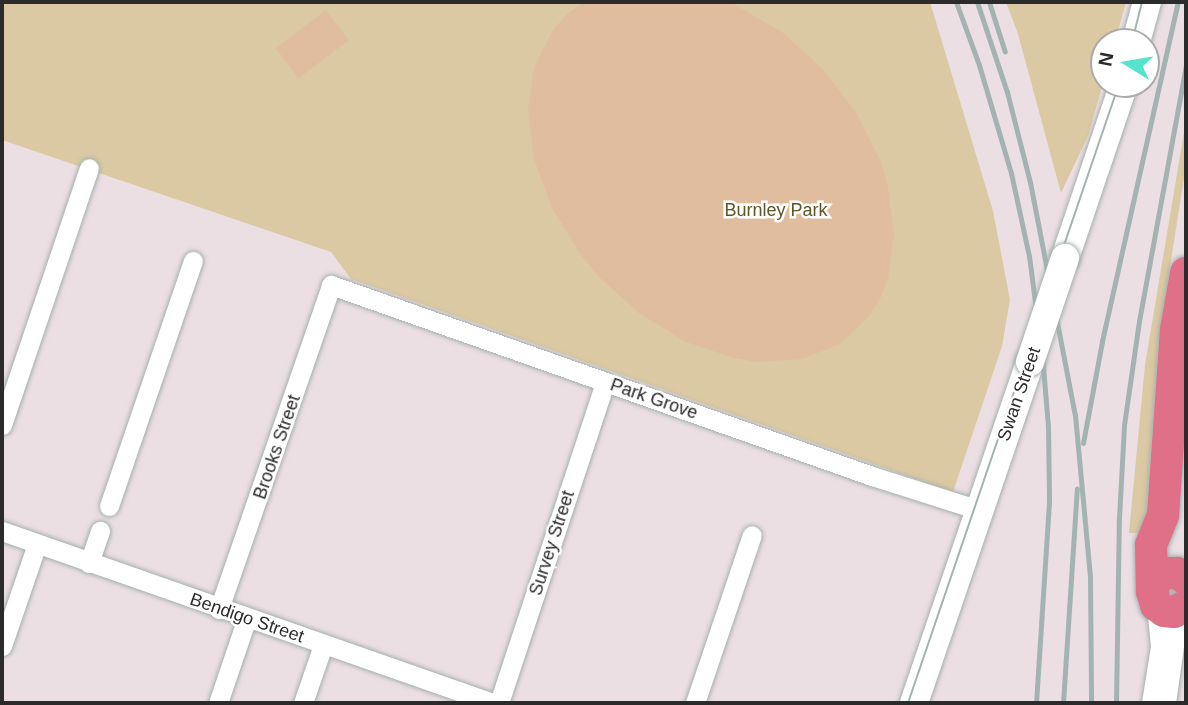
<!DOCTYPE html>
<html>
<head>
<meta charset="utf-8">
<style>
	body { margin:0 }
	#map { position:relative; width:1188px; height:705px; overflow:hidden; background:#ebdfe4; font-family:Arial,sans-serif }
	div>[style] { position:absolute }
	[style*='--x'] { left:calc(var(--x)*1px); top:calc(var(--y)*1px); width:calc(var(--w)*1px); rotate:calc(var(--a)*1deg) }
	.green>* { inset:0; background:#dbc9a3 }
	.pitch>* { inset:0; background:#e1bda0; transform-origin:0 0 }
	.roads { filter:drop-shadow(0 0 2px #a5afad) drop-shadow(0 0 2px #a5afad) }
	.minor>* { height:19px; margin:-9.5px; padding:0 9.5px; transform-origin:9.5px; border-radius:9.5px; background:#fff }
	.secondary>* { height:28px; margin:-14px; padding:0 14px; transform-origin:14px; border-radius:14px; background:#fff }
	.primary>* { height:32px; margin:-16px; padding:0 16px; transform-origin:16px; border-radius:16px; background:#e07088 }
	.tram>* { height:2px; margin:-1px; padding:0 1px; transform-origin:1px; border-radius:1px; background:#a3b3b1 }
	.rail>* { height:5px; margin:-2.5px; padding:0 2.5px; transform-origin:2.5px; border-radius:2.5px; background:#a3b3b1 }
	.bridges { filter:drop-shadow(0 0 2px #a5afad) drop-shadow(0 0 2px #a5afad) }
	.secondary-bridge>* { height:28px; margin:-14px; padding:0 14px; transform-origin:14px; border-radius:14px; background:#fff }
	span { translate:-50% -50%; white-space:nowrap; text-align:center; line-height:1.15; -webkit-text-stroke:5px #fff; paint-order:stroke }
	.park-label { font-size:18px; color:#605524 }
	.street-label { font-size:18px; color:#2b2b2b }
	.frame { position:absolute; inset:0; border:4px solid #2b2b2b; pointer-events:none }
	.north { position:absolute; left:1090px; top:28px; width:70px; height:70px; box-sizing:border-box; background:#fff; border:2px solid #aaa; border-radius:50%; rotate:281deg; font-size:19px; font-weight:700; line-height:28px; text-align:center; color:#2b2b2b }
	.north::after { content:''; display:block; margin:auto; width:24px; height:32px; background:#54e4cc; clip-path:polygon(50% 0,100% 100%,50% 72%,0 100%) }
</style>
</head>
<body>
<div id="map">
	<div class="green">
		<div style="clip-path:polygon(2px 2px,930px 2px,993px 211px,1010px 300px,1002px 346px,953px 492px,351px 279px,331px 252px,2px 140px)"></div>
		<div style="clip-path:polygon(1006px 2px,1126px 2px,1115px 42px,1104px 42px,1104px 80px,1088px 136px,1061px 193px,1018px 34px)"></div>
		<div style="clip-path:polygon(1186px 120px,1186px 165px,1159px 337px,1145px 533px,1129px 533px,1145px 365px)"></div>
	</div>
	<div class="pitch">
		<div style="clip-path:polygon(730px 2px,782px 32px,823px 69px,857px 114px,881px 162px,888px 187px,894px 235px,888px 279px,880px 299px,869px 316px,840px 344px,802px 359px,757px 362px,734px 358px,686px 342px,640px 314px,599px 277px,581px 255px,552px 208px,534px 159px,528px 111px,534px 67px,553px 30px,566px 15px,584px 2px)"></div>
		<div style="left:326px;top:10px;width:38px;height:63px;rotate:53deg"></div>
	</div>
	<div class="roads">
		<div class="minor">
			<div style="--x:2;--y:425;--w:271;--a:-71.3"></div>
			<div style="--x:109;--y:506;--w:259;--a:-71.1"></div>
			<div style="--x:2;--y:531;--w:520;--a:19.31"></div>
			<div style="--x:89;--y:563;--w:34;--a:-71"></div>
			<div style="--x:219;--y:609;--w:343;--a:-70.9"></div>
			<div style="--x:331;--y:285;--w:574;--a:19.45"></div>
			<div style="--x:872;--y:476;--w:112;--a:17.6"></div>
			<div style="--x:2;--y:646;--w:108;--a:-71.1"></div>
			<div style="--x:218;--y:703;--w:90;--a:-71.2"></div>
			<div style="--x:303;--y:703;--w:61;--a:-71"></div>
			<div style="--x:499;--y:703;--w:338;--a:-71.7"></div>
			<div style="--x:695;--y:703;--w:177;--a:-71.3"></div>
			<div style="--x:1151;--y:703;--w:58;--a:-81"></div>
			<div style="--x:1160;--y:646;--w:41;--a:-95.6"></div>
			<div style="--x:1166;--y:703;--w:93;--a:-82"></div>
		</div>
		<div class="secondary">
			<div style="--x:1136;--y:42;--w:41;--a:-74.6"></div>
			<div style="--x:1065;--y:258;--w:184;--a:-71.3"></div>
			<div style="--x:914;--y:703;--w:360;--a:-71.2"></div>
		</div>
		<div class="primary">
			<div style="--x:1186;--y:579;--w:11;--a:-146"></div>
			<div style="--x:1177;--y:573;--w:12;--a:180"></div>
			<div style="--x:1165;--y:573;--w:11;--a:142"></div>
			<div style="--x:1156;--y:580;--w:12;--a:110"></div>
			<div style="--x:1152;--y:591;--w:15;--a:74"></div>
			<div style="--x:1156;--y:605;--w:10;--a:37"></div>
			<div style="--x:1164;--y:611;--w:10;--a:6"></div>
			<div style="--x:1174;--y:612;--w:13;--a:-27"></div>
			<div style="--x:1152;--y:591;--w:46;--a:-91.2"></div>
			<div style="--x:1151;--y:545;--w:32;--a:-68"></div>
			<div style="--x:1163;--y:515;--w:185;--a:-86"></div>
			<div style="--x:1176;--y:330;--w:58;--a:-80"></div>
		</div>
	</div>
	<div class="tram">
		<div style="--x:1132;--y:42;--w:41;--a:-76"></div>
		<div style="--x:908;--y:703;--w:654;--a:-71.18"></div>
	</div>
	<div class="rail">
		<div style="--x:956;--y:2;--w:67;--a:69.9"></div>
		<div style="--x:979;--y:65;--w:113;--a:73.5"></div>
		<div style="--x:1011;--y:173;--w:85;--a:77.8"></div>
		<div style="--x:1029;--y:256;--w:100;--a:82.5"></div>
		<div style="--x:1042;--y:355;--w:71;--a:85.2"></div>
		<div style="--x:1048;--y:426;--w:76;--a:89.2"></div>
		<div style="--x:1049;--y:502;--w:201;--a:93.7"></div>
		<div style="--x:977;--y:2;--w:95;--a:71.6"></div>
		<div style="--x:1007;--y:92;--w:93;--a:75.7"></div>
		<div style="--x:1030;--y:182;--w:237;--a:79.1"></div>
		<div style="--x:1075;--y:415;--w:164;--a:84.7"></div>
		<div style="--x:1090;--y:578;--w:125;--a:89.5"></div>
		<div style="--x:989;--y:2;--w:52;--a:72.3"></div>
		<div style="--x:1083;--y:443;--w:104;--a:-79.4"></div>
		<div style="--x:1102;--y:341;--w:347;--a:-77.4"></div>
		<div style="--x:1063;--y:703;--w:215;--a:-86.3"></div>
		<div style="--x:1116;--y:703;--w:185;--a:-89.1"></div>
		<div style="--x:1119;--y:518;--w:93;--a:-86.9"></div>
		<div style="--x:1124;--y:425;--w:105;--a:-81.8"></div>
		<div style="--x:1139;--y:321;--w:261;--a:-79.6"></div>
	</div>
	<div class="bridges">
		<div class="secondary-bridge">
			<div style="--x:1030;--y:362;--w:110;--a:-71.4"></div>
		</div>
	</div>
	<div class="park-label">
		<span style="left:776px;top:210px">Burnley Park</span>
	</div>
	<div class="street-label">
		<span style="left:1019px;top:394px;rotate:-71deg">Swan Street</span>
		<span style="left:654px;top:399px;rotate:19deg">Park Grove</span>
		<span style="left:277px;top:447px;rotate:-71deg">Brooks Street</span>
		<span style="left:552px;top:543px;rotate:-72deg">Survey Street</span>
		<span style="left:247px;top:618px;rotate:19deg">Bendigo Street</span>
	</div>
	<div class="frame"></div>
	<div class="north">N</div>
</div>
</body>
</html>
